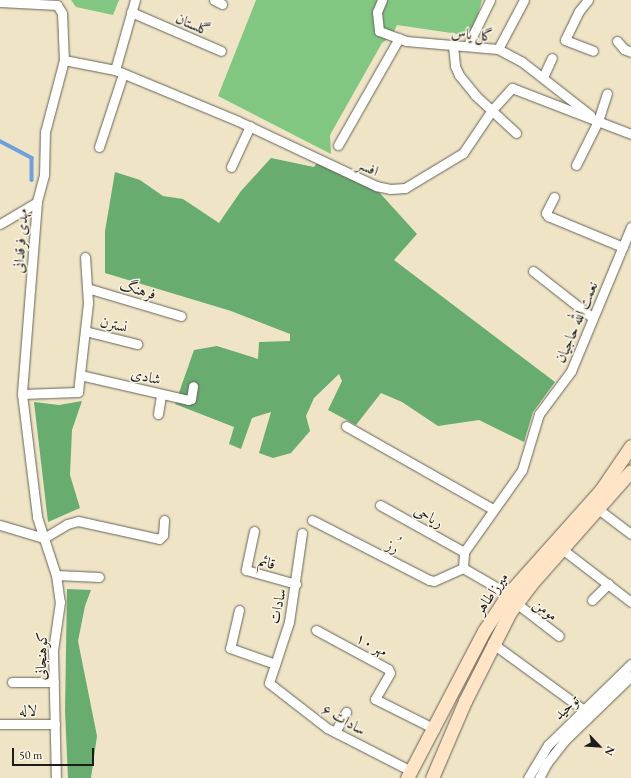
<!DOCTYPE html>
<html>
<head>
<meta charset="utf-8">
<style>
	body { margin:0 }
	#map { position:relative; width:631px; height:778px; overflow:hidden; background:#efe5c6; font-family:"EB Garamond",Amiri,serif }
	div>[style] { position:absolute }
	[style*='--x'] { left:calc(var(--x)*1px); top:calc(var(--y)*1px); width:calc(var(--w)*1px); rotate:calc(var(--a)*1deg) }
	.green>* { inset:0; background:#81c782 }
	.forest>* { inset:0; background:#68ac70 }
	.stream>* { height:3.5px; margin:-1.75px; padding:0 1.75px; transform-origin:1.75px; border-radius:1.75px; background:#6fa0da }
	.roads { filter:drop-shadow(0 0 1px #666258) drop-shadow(0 0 1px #666258) }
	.minor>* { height:9px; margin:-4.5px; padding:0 4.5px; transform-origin:4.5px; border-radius:4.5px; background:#fff }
	.secondary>* { height:13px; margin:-6.5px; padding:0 6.5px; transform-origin:6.5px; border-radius:6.5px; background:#ffe4c6 }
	span { translate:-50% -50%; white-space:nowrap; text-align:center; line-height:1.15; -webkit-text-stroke:3px #fcf5e5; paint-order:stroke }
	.street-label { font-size:15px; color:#1c1c1c }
	.north { position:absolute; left:579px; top:726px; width:40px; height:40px; -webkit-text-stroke:3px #fcf5e5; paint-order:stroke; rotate:115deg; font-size:11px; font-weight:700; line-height:16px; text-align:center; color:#1c1c1c }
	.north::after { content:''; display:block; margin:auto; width:14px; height:18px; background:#1c1c1c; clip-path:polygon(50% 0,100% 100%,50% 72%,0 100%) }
	.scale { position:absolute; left:12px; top:748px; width:82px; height:18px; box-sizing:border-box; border:2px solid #1c1c1c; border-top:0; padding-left:5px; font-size:12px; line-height:14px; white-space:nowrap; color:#1c1c1c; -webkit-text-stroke:3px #fcf5e5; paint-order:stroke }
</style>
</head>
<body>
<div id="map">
	<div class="green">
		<div style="clip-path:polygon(71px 0,119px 0,113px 15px,76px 7px)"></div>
		<div style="clip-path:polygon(256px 0,482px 0,472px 36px,397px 25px,392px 36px,382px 43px,330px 135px,331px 154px,218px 96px)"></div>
	</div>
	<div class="forest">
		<div style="clip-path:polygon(271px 158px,314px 167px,317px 163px,378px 191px,417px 234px,394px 260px,555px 382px,533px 412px,524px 442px,479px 420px,438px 426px,402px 402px,381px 393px,356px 425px,328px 410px,342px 381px,339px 374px,314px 398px,306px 416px,310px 431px,291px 453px,273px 458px,259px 453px,271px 412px,252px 418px,241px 449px,229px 444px,234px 427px,175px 404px,194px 350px,217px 346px,258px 359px,259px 342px,290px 341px,290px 334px,231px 311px,105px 273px,105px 231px,115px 172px,140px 180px,163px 196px,183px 199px,219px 223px,241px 191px)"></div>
		<div style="clip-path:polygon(82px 401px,72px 430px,70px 475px,80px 508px,48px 522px,34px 402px,59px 405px)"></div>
		<div style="clip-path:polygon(67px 589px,91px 590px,85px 606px,78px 641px,97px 736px,91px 778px,68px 778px,65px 711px)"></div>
	</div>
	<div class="stream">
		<div style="--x:0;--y:141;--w:36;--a:28"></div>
		<div style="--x:32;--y:158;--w:22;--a:90"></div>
	</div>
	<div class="roads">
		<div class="minor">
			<div style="--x:214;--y:0;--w:9;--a:27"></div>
			<div style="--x:382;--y:0;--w:13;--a:113"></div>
			<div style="--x:377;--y:12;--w:19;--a:84"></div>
			<div style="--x:379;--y:31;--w:29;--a:20"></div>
			<div style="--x:406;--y:41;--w:92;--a:5"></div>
			<div style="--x:498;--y:49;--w:26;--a:28"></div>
			<div style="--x:521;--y:61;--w:88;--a:38"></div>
			<div style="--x:588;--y:0;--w:14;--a:129"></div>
			<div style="--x:579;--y:11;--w:32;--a:116"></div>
			<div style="--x:565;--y:40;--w:30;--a:21"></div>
			<div style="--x:0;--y:2;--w:57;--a:3"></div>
			<div style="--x:57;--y:5;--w:9;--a:58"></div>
			<div style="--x:62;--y:13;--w:47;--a:87.6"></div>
			<div style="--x:64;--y:60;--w:74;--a:104.8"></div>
			<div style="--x:45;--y:132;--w:43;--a:91.3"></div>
			<div style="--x:44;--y:175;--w:28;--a:105"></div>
			<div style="--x:37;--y:202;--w:193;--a:94.5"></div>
			<div style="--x:22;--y:394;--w:124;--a:83"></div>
			<div style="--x:37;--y:517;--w:61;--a:71.9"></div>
			<div style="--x:56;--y:575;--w:27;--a:82"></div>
			<div style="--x:60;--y:602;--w:49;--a:98.3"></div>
			<div style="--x:53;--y:650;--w:128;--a:88.7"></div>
			<div style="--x:131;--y:12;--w:98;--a:23.4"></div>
			<div style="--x:617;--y:41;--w:11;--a:49"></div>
			<div style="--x:624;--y:49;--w:8;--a:23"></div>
			<div style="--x:468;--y:45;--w:50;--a:-63.9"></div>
			<div style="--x:453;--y:46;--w:20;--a:84"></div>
			<div style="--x:455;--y:66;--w:10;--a:66"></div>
			<div style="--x:459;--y:75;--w:26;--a:51"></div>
			<div style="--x:475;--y:95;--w:56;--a:42.8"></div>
			<div style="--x:498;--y:49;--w:55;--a:-62"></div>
			<div style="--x:64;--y:60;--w:52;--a:11.1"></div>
			<div style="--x:115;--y:70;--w:133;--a:22.5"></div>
			<div style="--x:238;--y:121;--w:153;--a:25.2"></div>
			<div style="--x:376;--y:186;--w:14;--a:12"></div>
			<div style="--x:390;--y:189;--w:15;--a:-4"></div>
			<div style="--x:405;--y:188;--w:68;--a:-31.1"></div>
			<div style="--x:463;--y:153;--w:52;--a:-56"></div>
			<div style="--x:492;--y:110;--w:30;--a:-48"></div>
			<div style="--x:512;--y:88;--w:128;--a:21.1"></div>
			<div style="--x:115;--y:70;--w:73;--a:-74.1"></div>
			<div style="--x:543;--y:77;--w:21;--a:-65"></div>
			<div style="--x:338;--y:145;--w:123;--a:-60.3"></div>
			<div style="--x:99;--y:147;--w:77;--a:-71.8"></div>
			<div style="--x:576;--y:165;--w:49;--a:-63.4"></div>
			<div style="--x:598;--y:121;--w:29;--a:-72"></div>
			<div style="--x:231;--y:167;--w:45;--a:-65.1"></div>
			<div style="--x:554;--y:197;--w:18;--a:117"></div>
			<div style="--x:546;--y:213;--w:4;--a:56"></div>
			<div style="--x:548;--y:216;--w:81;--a:22.5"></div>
			<div style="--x:0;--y:224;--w:43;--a:-30.7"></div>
			<div style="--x:533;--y:271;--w:76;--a:38.1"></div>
			<div style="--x:87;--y:288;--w:98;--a:16.6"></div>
			<div style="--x:85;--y:331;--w:54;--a:14"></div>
			<div style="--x:80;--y:375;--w:111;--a:13"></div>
			<div style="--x:188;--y:400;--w:3;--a:-18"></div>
			<div style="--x:191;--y:399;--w:13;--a:-81"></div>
			<div style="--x:22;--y:394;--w:56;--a:-2"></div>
			<div style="--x:78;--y:392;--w:90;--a:-83.6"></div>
			<div style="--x:88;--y:303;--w:46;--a:-93.7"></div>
			<div style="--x:158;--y:414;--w:20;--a:-81"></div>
			<div style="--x:346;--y:426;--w:169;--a:29.5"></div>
			<div style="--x:380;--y:505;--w:96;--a:29.2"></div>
			<div style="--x:598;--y:509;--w:41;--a:37.1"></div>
			<div style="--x:312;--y:520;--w:131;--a:27.1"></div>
			<div style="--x:429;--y:580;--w:5;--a:11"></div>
			<div style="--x:434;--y:581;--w:32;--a:-24"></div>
			<div style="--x:0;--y:525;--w:46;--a:16.5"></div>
			<div style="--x:44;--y:538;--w:27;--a:-31"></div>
			<div style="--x:67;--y:524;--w:11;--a:-15"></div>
			<div style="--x:78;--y:521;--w:83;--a:12.5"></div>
			<div style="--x:159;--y:539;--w:6;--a:-45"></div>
			<div style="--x:163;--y:535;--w:15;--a:-86"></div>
			<div style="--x:254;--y:531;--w:40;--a:102"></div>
			<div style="--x:246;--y:570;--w:52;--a:15.6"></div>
			<div style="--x:302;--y:533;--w:90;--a:98.3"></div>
			<div style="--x:289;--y:622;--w:64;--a:108.2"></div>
			<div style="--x:269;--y:683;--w:73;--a:37.8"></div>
			<div style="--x:327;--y:728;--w:94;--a:27.1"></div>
			<div style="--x:562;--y:549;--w:87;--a:37.5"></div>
			<div style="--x:463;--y:568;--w:16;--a:-86"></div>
			<div style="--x:464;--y:552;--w:100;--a:-54.7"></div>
			<div style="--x:522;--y:470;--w:59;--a:-73.1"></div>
			<div style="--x:539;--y:414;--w:54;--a:-53.3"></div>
			<div style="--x:571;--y:371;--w:156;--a:-67.4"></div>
			<div style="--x:463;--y:568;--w:52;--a:30"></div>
			<div style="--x:56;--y:575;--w:43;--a:2.7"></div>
			<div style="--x:592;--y:600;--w:23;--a:-45"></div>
			<div style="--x:516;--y:603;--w:54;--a:37.5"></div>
			<div style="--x:239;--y:610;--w:39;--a:103"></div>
			<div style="--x:230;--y:648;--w:48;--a:19.6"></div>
			<div style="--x:316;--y:630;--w:82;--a:28.4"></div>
			<div style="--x:388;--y:669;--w:4;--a:63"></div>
			<div style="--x:390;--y:673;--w:30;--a:120"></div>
			<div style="--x:375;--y:699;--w:67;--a:26.6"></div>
			<div style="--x:492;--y:643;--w:119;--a:36.1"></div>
			<div style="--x:12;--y:682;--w:42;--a:0"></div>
			<div style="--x:0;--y:724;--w:55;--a:0"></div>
			<div style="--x:335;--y:732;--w:23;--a:-61"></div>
			<div style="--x:528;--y:778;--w:39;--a:-59"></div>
			<div style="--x:548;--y:745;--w:116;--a:-44.3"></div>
			<div style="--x:539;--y:778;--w:17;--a:-62"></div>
			<div style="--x:547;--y:763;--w:29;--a:-52"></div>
			<div style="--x:565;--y:740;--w:92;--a:-44.1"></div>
		</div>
		<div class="secondary">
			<div style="--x:407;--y:778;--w:166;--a:-62.4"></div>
			<div style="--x:484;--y:631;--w:44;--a:-57"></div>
			<div style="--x:508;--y:594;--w:140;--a:-48.2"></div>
			<div style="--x:601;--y:490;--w:53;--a:-55.7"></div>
			<div style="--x:432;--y:778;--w:84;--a:-66.8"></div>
			<div style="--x:465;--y:701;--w:100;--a:-63.2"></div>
			<div style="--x:510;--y:612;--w:34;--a:-53"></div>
			<div style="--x:530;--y:585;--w:152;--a:-48.5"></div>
		</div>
	</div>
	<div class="street-label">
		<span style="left:193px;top:24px;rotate:23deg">گلستان</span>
		<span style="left:472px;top:34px;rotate:5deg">گل یاس</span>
		<span style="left:368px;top:167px;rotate:24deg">افسر</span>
		<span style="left:20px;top:241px;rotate:-86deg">مهدی فرقدانی</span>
		<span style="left:138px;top:289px;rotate:16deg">فرهنگ</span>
		<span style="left:576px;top:322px;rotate:-67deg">نعمت الله حاجیان</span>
		<span style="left:114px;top:324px;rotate:14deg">نسترن</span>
		<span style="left:146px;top:376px;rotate:13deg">شادی</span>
		<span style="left:429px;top:516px;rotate:29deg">ریاحی</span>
		<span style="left:393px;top:546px;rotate:27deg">رُز</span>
		<span style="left:267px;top:562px;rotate:15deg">قائم</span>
		<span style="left:491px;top:593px;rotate:-55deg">میرزاطاهر</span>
		<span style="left:277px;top:606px;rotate:-78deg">سادات</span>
		<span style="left:546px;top:609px;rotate:38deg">مومن</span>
		<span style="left:372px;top:644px;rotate:28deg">مهر ۱۰</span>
		<span style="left:41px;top:656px;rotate:-88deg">کوهنجانی</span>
		<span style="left:566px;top:707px;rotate:-42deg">توحید</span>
		<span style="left:28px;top:710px;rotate:1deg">لاله</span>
		<span style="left:344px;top:719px;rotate:30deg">سادات ۶</span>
	</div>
	<div class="north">N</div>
	<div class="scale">50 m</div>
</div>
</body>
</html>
